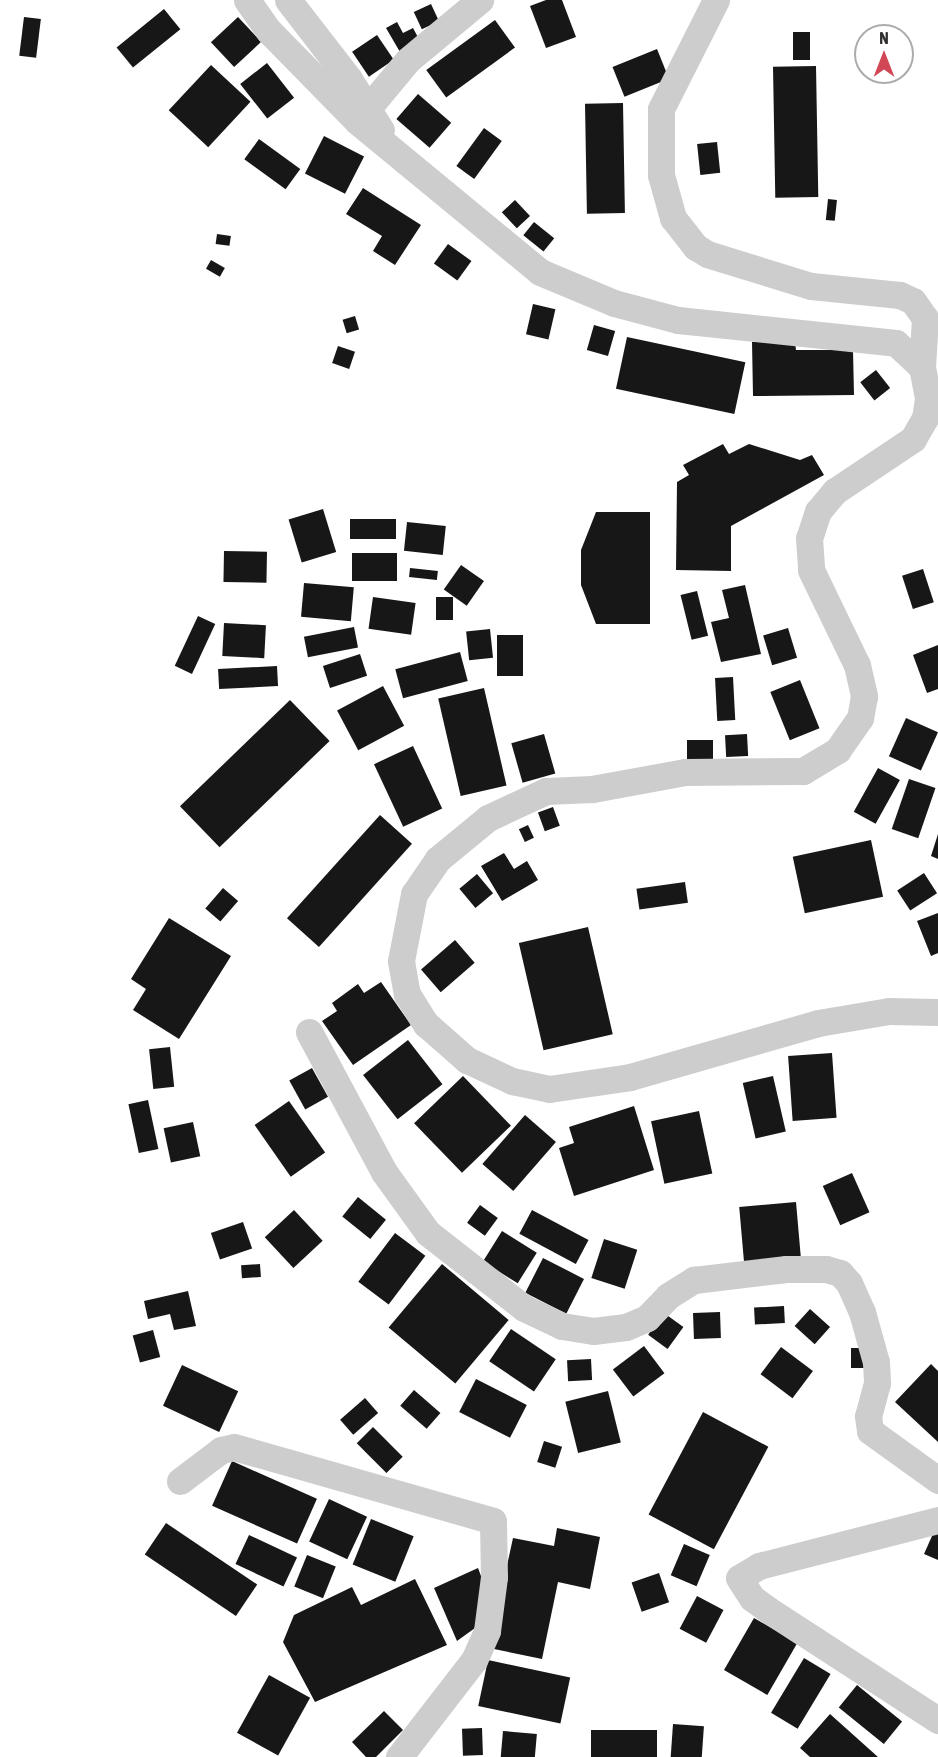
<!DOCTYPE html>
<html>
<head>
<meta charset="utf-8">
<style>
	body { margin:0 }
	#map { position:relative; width:938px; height:1757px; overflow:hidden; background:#fff; font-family:"Asap Condensed",sans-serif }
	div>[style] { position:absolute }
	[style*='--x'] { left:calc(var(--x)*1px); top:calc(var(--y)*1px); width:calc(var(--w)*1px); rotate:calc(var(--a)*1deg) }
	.building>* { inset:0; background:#171717; transform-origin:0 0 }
	.minor>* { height:27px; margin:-13.5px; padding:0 13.5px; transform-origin:13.5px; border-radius:13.5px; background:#cdcdcd }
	span { translate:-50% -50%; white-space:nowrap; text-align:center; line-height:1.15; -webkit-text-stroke:6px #fff; paint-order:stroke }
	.north { position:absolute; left:854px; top:24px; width:60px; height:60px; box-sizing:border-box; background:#fff; border:2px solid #acacac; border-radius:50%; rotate:0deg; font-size:16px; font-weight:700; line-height:24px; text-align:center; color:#303030 }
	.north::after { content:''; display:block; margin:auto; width:21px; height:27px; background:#d14755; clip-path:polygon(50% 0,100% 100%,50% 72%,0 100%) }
</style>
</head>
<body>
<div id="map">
	<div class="building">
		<div style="clip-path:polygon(546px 0,562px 0,576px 37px,546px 48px,530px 6px)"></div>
		<div style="left:431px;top:4px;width:19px;height:19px;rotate:65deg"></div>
		<div style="left:164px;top:9px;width:26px;height:61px;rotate:51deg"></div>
		<div style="left:24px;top:17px;width:17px;height:39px;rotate:7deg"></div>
		<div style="left:238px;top:17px;width:34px;height:37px;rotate:47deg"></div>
		<div style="left:495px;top:20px;width:34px;height:85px;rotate:54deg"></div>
		<div style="clip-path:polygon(397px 22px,403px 33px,413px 28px,420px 41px,400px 52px,386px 28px)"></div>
		<div style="left:793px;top:32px;width:17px;height:28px"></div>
		<div style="left:377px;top:35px;width:30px;height:30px;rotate:56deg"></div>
		<div style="left:657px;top:49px;width:32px;height:48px;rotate:68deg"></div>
		<div style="left:267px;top:63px;width:44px;height:34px;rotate:52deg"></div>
		<div style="left:211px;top:65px;width:54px;height:62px;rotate:43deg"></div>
		<div style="left:816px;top:66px;width:131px;height:43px;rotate:89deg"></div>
		<div style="left:418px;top:94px;width:44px;height:33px;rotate:41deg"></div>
		<div style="left:623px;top:103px;width:110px;height:38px;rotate:89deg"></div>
		<div style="left:484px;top:128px;width:22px;height:47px;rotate:36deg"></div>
		<div style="left:324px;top:136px;width:45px;height:42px;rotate:27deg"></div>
		<div style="left:259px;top:139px;width:51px;height:25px;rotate:36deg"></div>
		<div style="left:717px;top:142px;width:31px;height:20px;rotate:84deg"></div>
		<div style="clip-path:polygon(363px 188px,421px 225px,395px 265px,373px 251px,382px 236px,346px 214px)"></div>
		<div style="left:828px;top:199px;width:9px;height:21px;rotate:6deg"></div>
		<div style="left:515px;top:200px;width:22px;height:18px;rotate:47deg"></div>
		<div style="left:534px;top:222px;width:26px;height:17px;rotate:39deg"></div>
		<div style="left:217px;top:234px;width:14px;height:10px;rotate:8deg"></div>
		<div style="left:448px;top:244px;width:29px;height:24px;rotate:36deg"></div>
		<div style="left:211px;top:260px;width:16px;height:10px;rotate:30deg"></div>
		<div style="left:533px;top:304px;width:23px;height:31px;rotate:13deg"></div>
		<div style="left:355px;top:316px;width:14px;height:13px;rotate:73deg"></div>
		<div style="left:594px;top:325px;width:22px;height:26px;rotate:16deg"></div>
		<div style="left:627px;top:337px;width:121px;height:53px;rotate:12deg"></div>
		<div style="clip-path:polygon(795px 341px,796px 350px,853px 350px,854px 395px,753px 396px,752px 342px)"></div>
		<div style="left:338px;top:346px;width:18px;height:18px;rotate:19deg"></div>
		<div style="left:876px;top:370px;width:23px;height:20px;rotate:52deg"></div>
		<div style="clip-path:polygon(723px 444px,729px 454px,749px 444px,800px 460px,812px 455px,824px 475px,731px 526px,731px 571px,676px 570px,677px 482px,689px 475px,683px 465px)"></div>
		<div style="left:323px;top:509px;width:45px;height:36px;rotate:73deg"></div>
		<div style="clip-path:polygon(596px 512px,650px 512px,650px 624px,596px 624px,581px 585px,581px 550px)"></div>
		<div style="left:350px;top:519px;width:46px;height:20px"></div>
		<div style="left:407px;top:522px;width:39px;height:29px;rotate:6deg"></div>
		<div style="left:224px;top:551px;width:43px;height:31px;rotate:1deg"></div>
		<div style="left:352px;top:553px;width:45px;height:28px"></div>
		<div style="left:461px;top:565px;width:28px;height:30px;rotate:35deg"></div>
		<div style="left:410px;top:568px;width:28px;height:9px;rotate:6deg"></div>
		<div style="left:923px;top:569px;width:35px;height:22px;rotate:72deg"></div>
		<div style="left:304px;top:583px;width:50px;height:34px;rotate:5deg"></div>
		<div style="clip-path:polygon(745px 585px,761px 654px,721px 662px,711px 622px,729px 618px,722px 590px)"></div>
		<div style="left:697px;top:591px;width:46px;height:17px;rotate:76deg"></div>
		<div style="left:373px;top:597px;width:43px;height:32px;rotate:8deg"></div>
		<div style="left:436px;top:597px;width:17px;height:23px"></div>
		<div style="left:198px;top:616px;width:19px;height:55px;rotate:25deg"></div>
		<div style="left:224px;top:623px;width:42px;height:33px;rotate:3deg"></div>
		<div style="left:354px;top:627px;width:21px;height:51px;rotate:79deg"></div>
		<div style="left:788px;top:628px;width:31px;height:26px;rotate:73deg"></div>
		<div style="left:490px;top:629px;width:29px;height:24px;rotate:84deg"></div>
		<div style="left:497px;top:635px;width:26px;height:41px"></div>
		<div style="clip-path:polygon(938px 645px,938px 689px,927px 693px,913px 655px)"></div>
		<div style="left:460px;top:652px;width:30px;height:67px;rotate:75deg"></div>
		<div style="left:360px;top:654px;width:23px;height:39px;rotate:72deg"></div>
		<div style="left:277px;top:666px;width:20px;height:59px;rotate:87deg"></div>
		<div style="left:733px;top:677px;width:43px;height:18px;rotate:87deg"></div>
		<div style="left:800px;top:680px;width:52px;height:32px;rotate:68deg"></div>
		<div style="left:383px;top:686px;width:45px;height:52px;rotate:62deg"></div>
		<div style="left:484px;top:688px;width:100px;height:47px;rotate:77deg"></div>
		<div style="left:290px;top:700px;width:57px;height:153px;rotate:46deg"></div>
		<div style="left:906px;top:718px;width:35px;height:42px;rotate:24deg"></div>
		<div style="left:544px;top:734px;width:41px;height:34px;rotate:74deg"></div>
		<div style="left:747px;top:734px;width:22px;height:22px;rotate:87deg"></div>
		<div style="left:687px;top:740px;width:26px;height:23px"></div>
		<div style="left:413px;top:746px;width:69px;height:43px;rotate:65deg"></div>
		<div style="left:878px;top:768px;width:25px;height:50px;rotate:29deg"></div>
		<div style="left:909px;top:779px;width:28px;height:53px;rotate:19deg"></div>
		<div style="left:553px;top:807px;width:20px;height:16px;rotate:70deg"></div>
		<div style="left:380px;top:815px;width:43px;height:139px;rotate:42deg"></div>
		<div style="left:528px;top:825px;width:14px;height:10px;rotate:65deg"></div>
		<div style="clip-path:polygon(938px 834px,938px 859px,931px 856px)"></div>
		<div style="left:871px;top:840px;width:58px;height:80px;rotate:78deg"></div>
		<div style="clip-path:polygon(504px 853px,514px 869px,527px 861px,538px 880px,502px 901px,481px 866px)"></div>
		<div style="left:924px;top:873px;width:24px;height:32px;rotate:57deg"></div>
		<div style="left:477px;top:874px;width:25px;height:23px;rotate:50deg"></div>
		<div style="left:685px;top:882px;width:21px;height:49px;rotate:82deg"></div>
		<div style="left:223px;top:888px;width:20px;height:27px;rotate:41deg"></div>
		<div style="clip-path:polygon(938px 913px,938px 953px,931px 956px,917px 921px)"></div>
		<div style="clip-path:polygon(169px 918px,231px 956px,179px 1039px,133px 1010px,146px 989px,131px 979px)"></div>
		<div style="left:588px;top:927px;width:110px;height:71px;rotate:77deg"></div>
		<div style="left:455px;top:940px;width:30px;height:45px;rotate:49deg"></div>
		<div style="clip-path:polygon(381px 982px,411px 1025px,353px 1065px,322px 1021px,337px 1011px,332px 1003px,358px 984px,364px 993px)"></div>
		<div style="left:408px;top:1040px;width:56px;height:57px;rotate:52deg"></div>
		<div style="left:170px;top:1047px;width:40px;height:21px;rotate:84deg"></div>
		<div style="left:832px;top:1053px;width:65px;height:44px;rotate:86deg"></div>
		<div style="left:312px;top:1068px;width:33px;height:26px;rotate:61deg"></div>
		<div style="left:463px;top:1076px;width:69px;height:68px;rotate:46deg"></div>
		<div style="left:773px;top:1076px;width:57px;height:31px;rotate:77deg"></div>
		<div style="left:148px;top:1100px;width:50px;height:20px;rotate:78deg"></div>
		<div style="left:289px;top:1101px;width:63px;height:42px;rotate:55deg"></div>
		<div style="clip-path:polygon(634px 1106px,654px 1170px,574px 1196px,559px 1148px,574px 1143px,569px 1127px)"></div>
		<div style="left:699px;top:1111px;width:64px;height:49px;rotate:78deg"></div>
		<div style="left:525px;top:1115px;width:41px;height:65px;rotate:41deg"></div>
		<div style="left:193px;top:1122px;width:35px;height:30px;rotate:78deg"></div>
		<div style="left:852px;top:1173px;width:43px;height:32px;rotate:66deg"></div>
		<div style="left:358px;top:1197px;width:36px;height:25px;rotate:39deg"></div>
		<div style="left:796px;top:1202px;width:57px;height:57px;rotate:85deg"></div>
		<div style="left:480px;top:1205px;width:22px;height:22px;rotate:36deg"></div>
		<div style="left:294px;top:1210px;width:42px;height:40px;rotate:47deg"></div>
		<div style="left:532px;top:1210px;width:64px;height:27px;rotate:28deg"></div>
		<div style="left:243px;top:1222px;width:28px;height:34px;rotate:71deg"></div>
		<div style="left:502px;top:1231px;width:41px;height:36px;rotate:32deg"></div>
		<div style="left:395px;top:1233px;width:38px;height:61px;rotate:37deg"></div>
		<div style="left:604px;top:1239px;width:35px;height:41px;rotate:18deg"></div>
		<div style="left:543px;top:1258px;width:46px;height:39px;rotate:27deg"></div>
		<div style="left:260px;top:1264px;width:13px;height:19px;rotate:86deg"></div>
		<div style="left:442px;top:1264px;width:87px;height:83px;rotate:40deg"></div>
		<div style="clip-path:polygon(188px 1291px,196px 1326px,174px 1330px,170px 1314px,148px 1319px,144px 1301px)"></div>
		<div style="left:784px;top:1306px;width:17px;height:30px;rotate:87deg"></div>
		<div style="left:810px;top:1309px;width:27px;height:23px;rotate:42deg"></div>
		<div style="left:720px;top:1312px;width:26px;height:27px;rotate:88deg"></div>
		<div style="left:664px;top:1313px;width:24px;height:27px;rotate:36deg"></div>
		<div style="left:511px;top:1329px;width:54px;height:39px;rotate:34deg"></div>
		<div style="left:153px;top:1330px;width:28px;height:21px;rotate:75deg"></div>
		<div style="left:644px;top:1346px;width:34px;height:39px;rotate:53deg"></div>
		<div style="left:781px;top:1347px;width:40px;height:34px;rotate:37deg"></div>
		<div style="left:851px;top:1348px;width:13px;height:20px"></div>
		<div style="left:591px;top:1359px;width:21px;height:24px;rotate:87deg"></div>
		<div style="clip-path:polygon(931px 1364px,938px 1371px,938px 1442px,895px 1402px)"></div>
		<div style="left:182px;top:1365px;width:62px;height:45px;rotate:25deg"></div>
		<div style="left:476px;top:1379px;width:57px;height:37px;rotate:27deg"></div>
		<div style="left:414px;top:1390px;width:35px;height:21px;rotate:41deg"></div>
		<div style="left:608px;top:1391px;width:53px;height:44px;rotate:76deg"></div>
		<div style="left:365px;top:1398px;width:20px;height:33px;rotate:49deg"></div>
		<div style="left:703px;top:1412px;width:74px;height:116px;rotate:28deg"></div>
		<div style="left:373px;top:1427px;width:42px;height:23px;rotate:45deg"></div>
		<div style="left:544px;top:1441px;width:19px;height:22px;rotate:18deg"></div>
		<div style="left:232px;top:1461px;width:93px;height:49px;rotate:24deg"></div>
		<div style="left:329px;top:1499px;width:42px;height:47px;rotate:25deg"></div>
		<div style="left:371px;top:1519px;width:46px;height:49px;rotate:22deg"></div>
		<div style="left:166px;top:1523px;width:110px;height:38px;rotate:34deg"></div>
		<div style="clip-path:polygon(936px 1527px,938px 1528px,938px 1560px,924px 1554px)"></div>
		<div style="clip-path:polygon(557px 1528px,600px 1537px,590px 1589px,558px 1582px,542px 1659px,489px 1648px,513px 1538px,554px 1546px)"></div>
		<div style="left:249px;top:1535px;width:53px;height:32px;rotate:25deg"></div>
		<div style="left:684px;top:1544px;width:28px;height:34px;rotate:23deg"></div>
		<div style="left:307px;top:1555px;width:31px;height:34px;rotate:22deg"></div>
		<div style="clip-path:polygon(478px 1568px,484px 1584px,475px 1628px,457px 1641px,434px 1588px)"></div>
		<div style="left:659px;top:1573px;width:31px;height:29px;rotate:71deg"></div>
		<div style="clip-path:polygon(415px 1579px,447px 1645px,315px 1702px,283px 1642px,294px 1615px,352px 1587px,361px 1605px)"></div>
		<div style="left:697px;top:1596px;width:30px;height:37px;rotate:28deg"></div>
		<div style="left:754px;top:1618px;width:50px;height:60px;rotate:30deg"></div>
		<div style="left:804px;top:1658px;width:31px;height:64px;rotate:31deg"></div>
		<div style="left:488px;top:1660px;width:84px;height:47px;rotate:12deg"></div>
		<div style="left:269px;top:1675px;width:47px;height:66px;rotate:29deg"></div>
		<div style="left:857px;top:1685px;width:58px;height:29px;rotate:39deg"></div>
		<div style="clip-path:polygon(384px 1711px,403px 1730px,376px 1757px,366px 1757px,352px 1742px)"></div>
		<div style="clip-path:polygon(830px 1714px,878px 1757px,810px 1757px,800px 1748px)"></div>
		<div style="left:673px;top:1724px;width:31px;height:33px;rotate:4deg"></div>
		<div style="left:482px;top:1728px;width:27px;height:20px;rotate:88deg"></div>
		<div style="left:591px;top:1730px;width:66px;height:27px"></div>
		<div style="left:503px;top:1731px;width:34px;height:26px;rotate:5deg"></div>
	</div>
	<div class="minor">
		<div style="--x:247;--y:0;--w:38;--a:55"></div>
		<div style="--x:269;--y:31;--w:126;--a:45.6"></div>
		<div style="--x:357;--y:121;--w:237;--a:39.5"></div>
		<div style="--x:540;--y:272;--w:80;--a:22.7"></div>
		<div style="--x:614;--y:303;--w:66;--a:14.9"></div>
		<div style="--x:678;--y:320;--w:219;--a:6"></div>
		<div style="--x:896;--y:343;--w:35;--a:43"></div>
		<div style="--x:922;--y:367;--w:33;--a:79"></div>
		<div style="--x:928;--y:399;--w:19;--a:99"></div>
		<div style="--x:925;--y:418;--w:24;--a:120"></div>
		<div style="--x:913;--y:439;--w:94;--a:146.3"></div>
		<div style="--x:835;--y:491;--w:26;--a:130"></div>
		<div style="--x:818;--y:511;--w:28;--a:108"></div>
		<div style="--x:809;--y:538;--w:32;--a:86"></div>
		<div style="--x:811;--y:570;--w:106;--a:64.2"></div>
		<div style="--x:857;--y:665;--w:32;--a:77"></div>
		<div style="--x:864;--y:696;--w:22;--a:100"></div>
		<div style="--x:860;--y:718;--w:39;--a:125"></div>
		<div style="--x:838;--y:750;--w:41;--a:149"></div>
		<div style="--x:803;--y:771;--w:118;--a:179.5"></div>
		<div style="--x:685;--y:772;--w:95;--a:169.6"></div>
		<div style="--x:592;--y:789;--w:46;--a:177.5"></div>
		<div style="--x:546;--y:791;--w:64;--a:155"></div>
		<div style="--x:488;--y:818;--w:65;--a:140.6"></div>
		<div style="--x:438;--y:859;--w:42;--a:124.4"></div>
		<div style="--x:414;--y:894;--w:68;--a:101"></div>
		<div style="--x:401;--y:961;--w:34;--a:80"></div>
		<div style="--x:407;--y:994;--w:36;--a:58"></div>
		<div style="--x:426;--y:1024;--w:55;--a:41.3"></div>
		<div style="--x:467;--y:1060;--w:50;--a:25"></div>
		<div style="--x:512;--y:1081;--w:38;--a:12"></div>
		<div style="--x:549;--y:1089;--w:82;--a:-8.4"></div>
		<div style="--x:630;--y:1077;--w:196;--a:-16"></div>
		<div style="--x:818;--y:1023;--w:72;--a:-9.6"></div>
		<div style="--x:889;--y:1011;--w:49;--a:1.2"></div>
		<div style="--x:288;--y:0;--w:100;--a:52.3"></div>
		<div style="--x:349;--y:79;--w:60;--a:57.9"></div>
		<div style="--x:716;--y:0;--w:122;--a:116.8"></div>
		<div style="--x:661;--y:109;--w:66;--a:90"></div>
		<div style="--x:661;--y:175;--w:45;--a:74.4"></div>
		<div style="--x:673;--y:218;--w:37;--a:52"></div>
		<div style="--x:696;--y:247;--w:13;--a:32"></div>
		<div style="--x:707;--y:254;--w:109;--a:17.1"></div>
		<div style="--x:811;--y:286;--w:89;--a:5.8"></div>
		<div style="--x:900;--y:295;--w:14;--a:25"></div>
		<div style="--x:913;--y:301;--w:21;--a:55"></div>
		<div style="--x:925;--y:318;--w:49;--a:93.5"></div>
		<div style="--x:368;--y:108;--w:62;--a:-50.2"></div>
		<div style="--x:408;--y:60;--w:94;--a:-39.8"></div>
		<div style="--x:309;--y:1032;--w:159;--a:61.8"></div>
		<div style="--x:384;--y:1172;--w:75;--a:54.2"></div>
		<div style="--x:428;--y:1233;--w:122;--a:38"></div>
		<div style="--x:524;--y:1308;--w:42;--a:25.3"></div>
		<div style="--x:562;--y:1326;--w:31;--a:9"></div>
		<div style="--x:593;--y:1331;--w:33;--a:-7"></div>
		<div style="--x:626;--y:1327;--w:23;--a:-23"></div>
		<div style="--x:647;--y:1318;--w:30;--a:-46"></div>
		<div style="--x:668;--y:1296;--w:31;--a:-32"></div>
		<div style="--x:694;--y:1280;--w:93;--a:-6.8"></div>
		<div style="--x:786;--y:1269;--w:40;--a:0"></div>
		<div style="--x:826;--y:1269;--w:15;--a:16"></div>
		<div style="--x:840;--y:1273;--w:13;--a:48"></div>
		<div style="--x:849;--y:1283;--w:32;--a:66"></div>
		<div style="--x:862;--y:1312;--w:52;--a:74.4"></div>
		<div style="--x:876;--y:1362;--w:21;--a:87"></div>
		<div style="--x:877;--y:1383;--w:34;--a:105"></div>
		<div style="--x:868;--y:1416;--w:15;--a:82"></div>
		<div style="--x:870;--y:1431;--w:84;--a:35.8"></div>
		<div style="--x:180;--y:1481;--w:51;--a:-37.1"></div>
		<div style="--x:221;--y:1450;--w:13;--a:-13"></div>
		<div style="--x:234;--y:1447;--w:269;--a:15.9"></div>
		<div style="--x:493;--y:1521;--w:56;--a:89"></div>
		<div style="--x:494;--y:1577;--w:54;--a:97.4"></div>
		<div style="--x:487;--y:1631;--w:32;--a:114"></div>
		<div style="--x:474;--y:1660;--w:123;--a:127.7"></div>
		<div style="--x:938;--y:1520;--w:185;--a:165.6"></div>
		<div style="--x:759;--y:1566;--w:23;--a:149"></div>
		<div style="--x:739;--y:1578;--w:24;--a:57"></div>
		<div style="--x:752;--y:1598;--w:19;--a:36"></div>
		<div style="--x:767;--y:1609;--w:204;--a:33"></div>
	</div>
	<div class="north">N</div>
</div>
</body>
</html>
